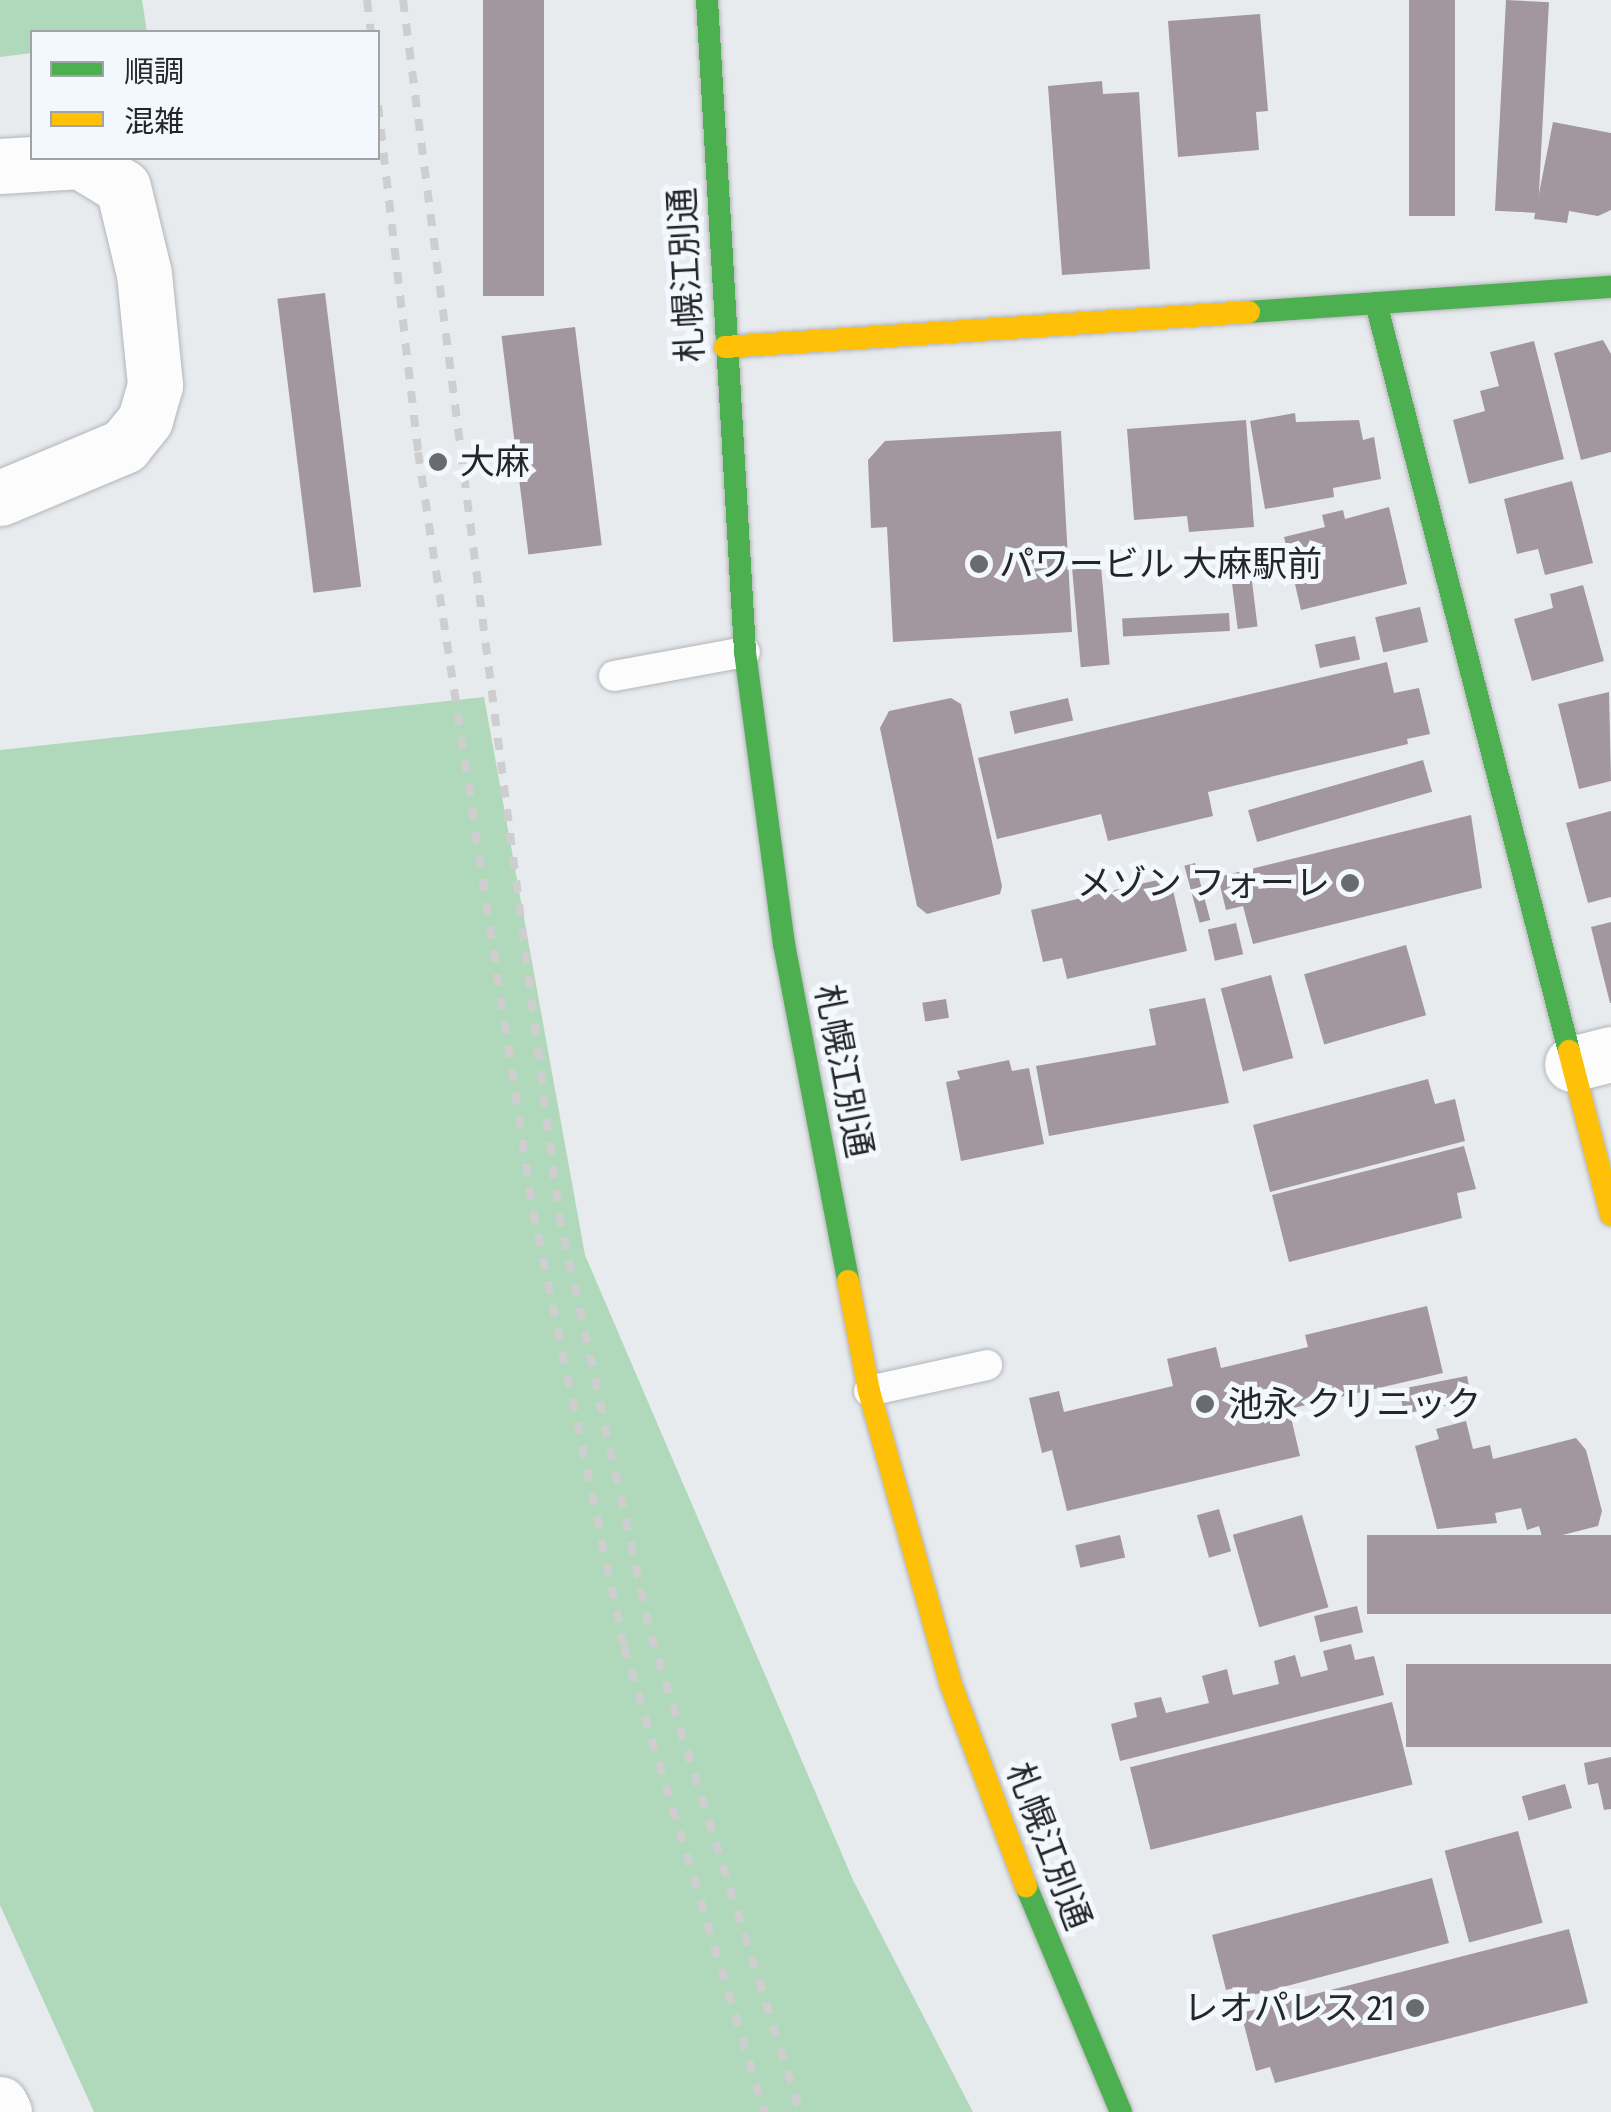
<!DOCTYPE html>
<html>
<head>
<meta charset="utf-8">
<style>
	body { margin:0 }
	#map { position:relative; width:1611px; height:2112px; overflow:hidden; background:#e8ebee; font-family:"Fira Sans Condensed","Noto Sans JP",sans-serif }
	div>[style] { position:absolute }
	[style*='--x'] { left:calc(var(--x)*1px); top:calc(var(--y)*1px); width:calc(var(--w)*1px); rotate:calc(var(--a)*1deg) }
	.forest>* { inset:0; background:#b0d8bb }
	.building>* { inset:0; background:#a2969f; transform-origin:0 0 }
	.roads { filter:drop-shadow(0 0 2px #b3b5b8) drop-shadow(0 0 2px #b3b5b8) }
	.lane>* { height:30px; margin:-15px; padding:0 15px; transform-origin:15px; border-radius:15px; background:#fcfcfc }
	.street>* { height:55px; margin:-27.5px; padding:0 27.5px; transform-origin:27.5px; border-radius:27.5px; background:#fcfcfc }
	.fast>* { height:22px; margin:-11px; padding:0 11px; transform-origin:11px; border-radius:11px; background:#4caf50 }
	.slow>* { height:22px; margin:-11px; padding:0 11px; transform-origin:11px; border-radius:11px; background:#ffc107 }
	.rail>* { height:8px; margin-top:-4px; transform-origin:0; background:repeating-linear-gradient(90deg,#cececf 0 12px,transparent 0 24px) }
	.dots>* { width:28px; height:28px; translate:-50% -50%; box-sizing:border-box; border:5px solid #f2f8fe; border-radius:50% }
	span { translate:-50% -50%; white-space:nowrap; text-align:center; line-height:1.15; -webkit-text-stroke:10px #f2f8fe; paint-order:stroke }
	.street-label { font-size:35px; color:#242629 }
	.poi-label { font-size:35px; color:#242629 }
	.left { translate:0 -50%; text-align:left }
	.right { translate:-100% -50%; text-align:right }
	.legend { position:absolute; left:30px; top:30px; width:350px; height:130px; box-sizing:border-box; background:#f2f8fe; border:2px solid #a0a4a9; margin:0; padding:12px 18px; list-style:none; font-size:30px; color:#242629 }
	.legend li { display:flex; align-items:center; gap:20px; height:50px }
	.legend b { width:50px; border:2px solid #a0a4a9 }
</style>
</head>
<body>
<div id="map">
	<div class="forest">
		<div style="clip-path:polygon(0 0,142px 0,147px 32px,32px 32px,32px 53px,0 57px)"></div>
		<div style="clip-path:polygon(484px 697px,585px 1255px,853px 1880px,973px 2112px,94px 2112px,0 1905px,0 750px)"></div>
	</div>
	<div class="building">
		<div style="left:483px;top:0;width:61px;height:296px"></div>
		<div style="left:1409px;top:0;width:46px;height:216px"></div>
		<div style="left:1506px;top:0;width:43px;height:211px;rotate:3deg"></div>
		<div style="clip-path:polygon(1260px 14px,1268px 111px,1256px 112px,1259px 150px,1178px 157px,1168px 21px)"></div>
		<div style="clip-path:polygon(1102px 81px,1103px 94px,1139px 92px,1150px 269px,1062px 275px,1048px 86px)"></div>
		<div style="clip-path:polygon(1553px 122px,1611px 133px,1611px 210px,1598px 216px,1569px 211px,1567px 223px,1534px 219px)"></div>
		<div style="left:325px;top:293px;width:296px;height:48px;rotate:83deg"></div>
		<div style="left:575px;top:327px;width:220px;height:74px;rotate:83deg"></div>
		<div style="clip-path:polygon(1603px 340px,1611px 354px,1611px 452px,1581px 460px,1554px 353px)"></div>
		<div style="clip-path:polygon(1534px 341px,1564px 459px,1469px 484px,1453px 420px,1485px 411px,1480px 391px,1499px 386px,1490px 352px)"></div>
		<div style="clip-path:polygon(1295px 413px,1296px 422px,1359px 420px,1363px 440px,1374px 437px,1381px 479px,1333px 488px,1334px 497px,1265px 509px,1250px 421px)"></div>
		<div style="clip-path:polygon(1246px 420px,1254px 527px,1189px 532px,1187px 516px,1134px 520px,1127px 429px)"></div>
		<div style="clip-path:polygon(1061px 431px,1072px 632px,893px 642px,887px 527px,871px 528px,868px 460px,885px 441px)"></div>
		<div style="clip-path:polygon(1572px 481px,1593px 563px,1545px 575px,1538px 549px,1517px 554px,1504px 499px)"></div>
		<div style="clip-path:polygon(1389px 507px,1407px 584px,1301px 610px,1284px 537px,1325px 527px,1322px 515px,1343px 510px,1345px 519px)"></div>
		<div style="left:1249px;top:557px;width:70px;height:20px;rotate:83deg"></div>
		<div style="left:1101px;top:566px;width:99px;height:29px;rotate:85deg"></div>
		<div style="clip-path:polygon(1583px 585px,1604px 661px,1532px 681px,1514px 619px,1553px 608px,1550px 594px)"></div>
		<div style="left:1420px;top:607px;width:36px;height:46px;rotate:77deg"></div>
		<div style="left:1229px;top:613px;width:18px;height:107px;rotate:87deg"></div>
		<div style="left:1355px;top:636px;width:24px;height:41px;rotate:78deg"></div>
		<div style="clip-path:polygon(1387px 662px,1394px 693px,1419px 688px,1430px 734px,1407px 739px,1408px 744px,1208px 792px,1213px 816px,1108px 841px,1101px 814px,997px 839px,978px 758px)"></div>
		<div style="clip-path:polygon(1609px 692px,1611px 781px,1579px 789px,1558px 704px)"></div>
		<div style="clip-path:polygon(951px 698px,961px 704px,1002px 886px,1000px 894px,927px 914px,917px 906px,880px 728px,889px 711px)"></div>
		<div style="left:1068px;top:698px;width:23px;height:60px;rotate:77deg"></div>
		<div style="left:1423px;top:760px;width:33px;height:182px;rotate:74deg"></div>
		<div style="clip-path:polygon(1611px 811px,1611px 897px,1588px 903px,1566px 823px)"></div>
		<div style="clip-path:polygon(1471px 815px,1482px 888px,1253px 944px,1243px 906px,1226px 910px,1218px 877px)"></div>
		<div style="left:1195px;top:863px;width:59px;height:11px;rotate:75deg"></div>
		<div style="clip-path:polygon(1170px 877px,1187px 951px,1067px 979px,1062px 958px,1043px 962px,1031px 910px)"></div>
		<div style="clip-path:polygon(1611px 922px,1611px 1003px,1610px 1003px,1591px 927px)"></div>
		<div style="left:1236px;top:923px;width:32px;height:29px;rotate:77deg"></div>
		<div style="left:1406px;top:945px;width:73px;height:106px;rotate:74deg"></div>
		<div style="left:1271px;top:975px;width:86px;height:52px;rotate:75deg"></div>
		<div style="clip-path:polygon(1205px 998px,1229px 1103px,1049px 1136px,1036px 1066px,1156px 1045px,1149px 1009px)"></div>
		<div style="left:946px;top:999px;width:19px;height:24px;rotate:81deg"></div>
		<div style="clip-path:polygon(1009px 1060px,1012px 1071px,1029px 1068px,1044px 1144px,961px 1161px,946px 1082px,960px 1079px,957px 1071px)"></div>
		<div style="clip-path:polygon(1428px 1079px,1435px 1104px,1455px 1099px,1465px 1141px,1270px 1192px,1253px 1125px)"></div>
		<div style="clip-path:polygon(1464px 1146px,1476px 1189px,1457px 1193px,1462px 1218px,1289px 1262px,1272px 1195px)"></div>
		<div style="clip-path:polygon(1427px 1306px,1443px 1373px,1289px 1409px,1300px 1456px,1067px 1511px,1052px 1450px,1042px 1453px,1029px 1398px,1059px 1391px,1064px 1412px,1173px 1386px,1167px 1359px,1216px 1347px,1221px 1368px,1308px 1347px,1305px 1335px)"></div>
		<div style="left:1467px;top:1376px;width:25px;height:69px;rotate:79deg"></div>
		<div style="clip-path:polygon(1466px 1421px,1473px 1449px,1490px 1445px,1493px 1459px,1576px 1438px,1586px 1450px,1602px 1511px,1598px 1526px,1543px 1540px,1539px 1526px,1527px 1530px,1521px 1508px,1495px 1513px,1497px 1523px,1437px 1529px,1415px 1446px,1439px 1439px,1436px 1429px)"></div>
		<div style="left:1219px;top:1509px;width:44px;height:23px;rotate:74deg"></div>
		<div style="left:1302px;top:1515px;width:96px;height:72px;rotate:74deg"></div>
		<div style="left:1120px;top:1535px;width:23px;height:46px;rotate:77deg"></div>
		<div style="left:1611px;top:1535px;width:79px;height:244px;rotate:90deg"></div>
		<div style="left:1357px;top:1606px;width:27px;height:44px;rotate:77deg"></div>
		<div style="clip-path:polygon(1351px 1644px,1355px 1660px,1374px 1656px,1384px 1695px,1120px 1761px,1111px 1724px,1137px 1717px,1134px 1703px,1161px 1697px,1166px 1713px,1209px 1703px,1202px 1676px,1227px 1669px,1233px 1695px,1279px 1684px,1274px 1661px,1295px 1655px,1301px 1677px,1328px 1670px,1323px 1651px)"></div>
		<div style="left:1611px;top:1664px;width:83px;height:205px;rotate:90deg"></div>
		<div style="left:1392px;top:1702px;width:85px;height:270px;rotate:76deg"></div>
		<div style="clip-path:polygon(1611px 1757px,1611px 1809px,1604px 1810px,1598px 1783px,1588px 1785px,1584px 1763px)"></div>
		<div style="left:1565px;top:1784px;width:25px;height:45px;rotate:74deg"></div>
		<div style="left:1518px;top:1831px;width:95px;height:76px;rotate:75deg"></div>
		<div style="clip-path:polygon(1432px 1878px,1449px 1943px,1242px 1998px,1239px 1987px,1226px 1990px,1212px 1935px)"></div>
		<div style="clip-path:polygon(1569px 1929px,1588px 2003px,1275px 2083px,1270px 2067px,1256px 2071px,1241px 2013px)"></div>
	</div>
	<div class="roads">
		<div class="lane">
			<div style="--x:614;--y:676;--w:133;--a:-10.4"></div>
			<div style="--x:869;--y:1391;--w:121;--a:-12.4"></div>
		</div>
		<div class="street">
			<div style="--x:0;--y:166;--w:80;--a:-3.6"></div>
			<div style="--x:80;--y:161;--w:50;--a:31.2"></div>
			<div style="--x:123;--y:187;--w:89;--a:76.4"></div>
			<div style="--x:144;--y:274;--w:112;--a:84.3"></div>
			<div style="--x:155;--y:385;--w:36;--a:106"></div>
			<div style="--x:145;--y:420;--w:33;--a:129"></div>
			<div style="--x:124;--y:446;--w:134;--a:157.2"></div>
			<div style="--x:1572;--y:1064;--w:40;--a:-14.4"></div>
			<div style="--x:0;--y:2104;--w:9;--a:63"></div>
		</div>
		<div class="fast">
			<div style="--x:707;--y:0;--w:653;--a:86.66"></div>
			<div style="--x:745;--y:652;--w:295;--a:82.4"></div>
			<div style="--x:784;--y:944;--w:343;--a:79.2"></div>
			<div style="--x:1376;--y:303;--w:772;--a:75.53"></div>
			<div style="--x:1249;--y:312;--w:363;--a:-4"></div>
			<div style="--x:1026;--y:1886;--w:245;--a:67.2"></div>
		</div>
		<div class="slow">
			<div style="--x:725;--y:347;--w:525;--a:-3.82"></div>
			<div style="--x:1569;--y:1051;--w:169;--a:75.6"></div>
			<div style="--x:848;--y:1281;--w:112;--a:79.2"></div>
			<div style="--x:869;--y:1391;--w:302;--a:74.4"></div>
			<div style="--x:950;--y:1682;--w:218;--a:69.6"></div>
		</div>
	</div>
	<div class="rail">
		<div style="--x:367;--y:0;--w:32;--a:83"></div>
		<div style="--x:403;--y:0;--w:1224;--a:82.68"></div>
		<div style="--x:559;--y:1214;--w:432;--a:77.7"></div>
		<div style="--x:651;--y:1636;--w:499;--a:72.6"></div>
		<div style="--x:378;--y:105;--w:349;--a:83.4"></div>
		<div style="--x:418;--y:452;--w:768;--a:81.38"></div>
		<div style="--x:533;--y:1211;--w:445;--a:78.2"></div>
		<div style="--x:624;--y:1647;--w:486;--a:73.2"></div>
	</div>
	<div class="dots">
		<div style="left:438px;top:462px;background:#696b6e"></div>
		<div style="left:979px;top:564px;background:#696b6e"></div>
		<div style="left:1350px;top:883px;background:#696b6e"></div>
		<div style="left:1205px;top:1404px;background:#696b6e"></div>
		<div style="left:1415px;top:2008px;background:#696b6e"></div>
	</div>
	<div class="street-label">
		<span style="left:686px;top:275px;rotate:-93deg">札幌江別通</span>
		<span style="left:844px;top:1071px;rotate:79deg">札幌江別通</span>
		<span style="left:1049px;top:1846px;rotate:69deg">札幌江別通</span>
	</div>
	<div class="poi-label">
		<span class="left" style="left:460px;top:462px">大麻</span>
		<span class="left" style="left:999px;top:564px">パワービル 大麻駅前</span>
		<span class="right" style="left:1330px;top:883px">メゾン フォーレ</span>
		<span class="left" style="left:1228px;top:1404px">池永 クリニック</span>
		<span class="right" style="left:1395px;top:2008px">レオパレス 21</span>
	</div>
	<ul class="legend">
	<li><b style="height:12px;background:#4caf50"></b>順調</li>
	<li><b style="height:12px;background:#ffc107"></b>混雑</li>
	</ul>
</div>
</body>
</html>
